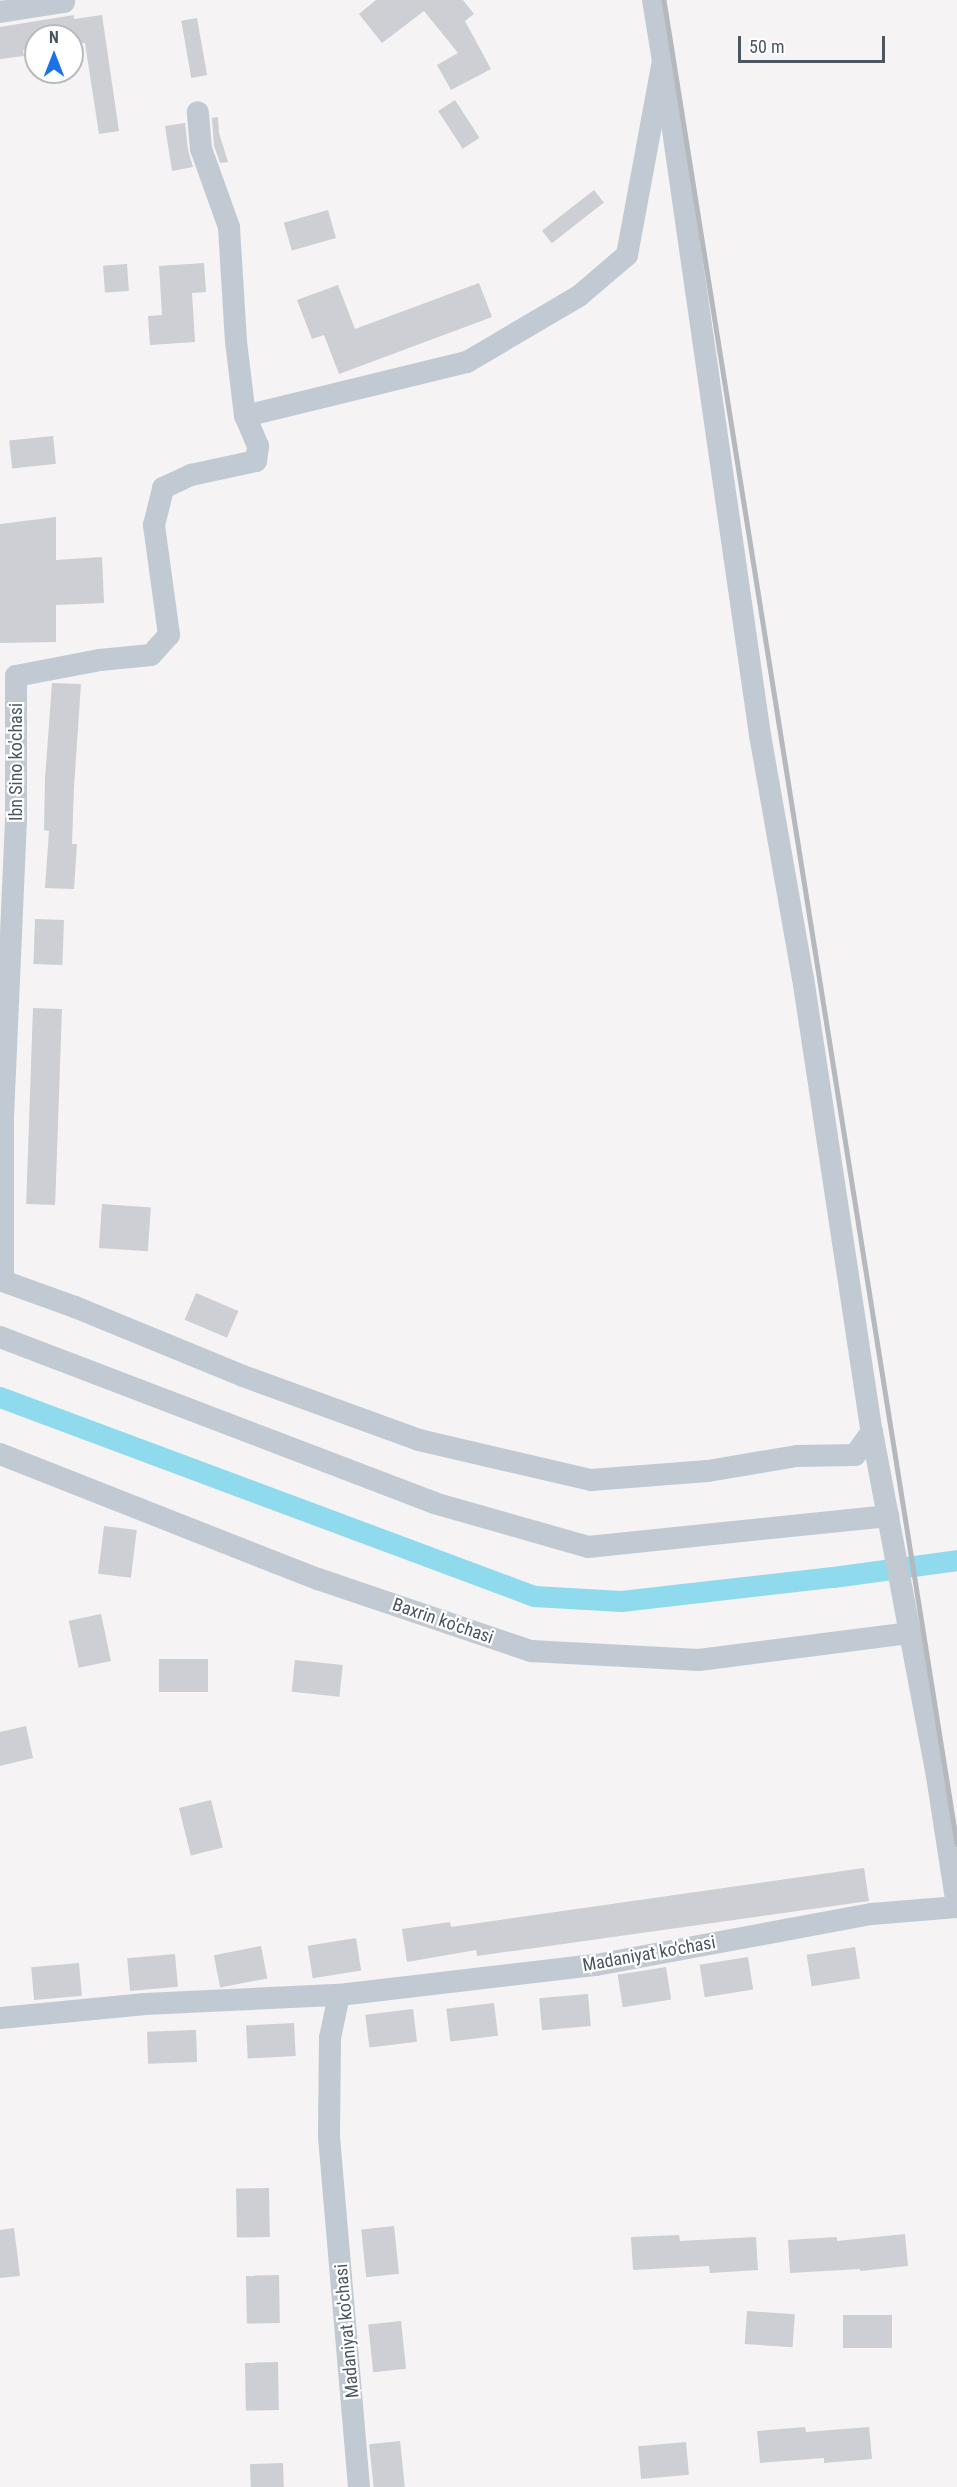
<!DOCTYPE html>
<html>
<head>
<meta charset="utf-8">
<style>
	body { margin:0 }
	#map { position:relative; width:957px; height:2487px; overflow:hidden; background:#f5f3f3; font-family:"Roboto Condensed",sans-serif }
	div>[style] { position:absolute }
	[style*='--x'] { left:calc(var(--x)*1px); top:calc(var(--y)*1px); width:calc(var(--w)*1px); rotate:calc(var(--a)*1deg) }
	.canal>* { height:21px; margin:-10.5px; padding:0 10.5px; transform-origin:10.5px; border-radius:10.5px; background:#90daee }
	.building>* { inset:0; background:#cdcfd5; transform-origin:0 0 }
	.street>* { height:22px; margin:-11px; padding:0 11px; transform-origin:11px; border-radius:11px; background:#c1cad2 }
	.rail>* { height:4.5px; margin:-2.25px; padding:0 2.25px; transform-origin:2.25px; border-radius:2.25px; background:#b5b8bd }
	span { translate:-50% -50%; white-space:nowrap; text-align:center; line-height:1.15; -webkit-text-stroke:4.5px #fff; paint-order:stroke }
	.street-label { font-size:18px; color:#4a5661 }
	.north { position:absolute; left:24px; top:24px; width:60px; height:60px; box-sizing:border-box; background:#fff; border:2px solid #b7bbc0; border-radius:50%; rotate:0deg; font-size:16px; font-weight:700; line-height:24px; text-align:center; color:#4a5661 }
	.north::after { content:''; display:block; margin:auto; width:21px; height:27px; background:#1a73e8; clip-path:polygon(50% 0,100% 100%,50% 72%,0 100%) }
	.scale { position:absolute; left:738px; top:36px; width:147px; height:27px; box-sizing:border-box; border:3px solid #4a5661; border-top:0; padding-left:8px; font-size:18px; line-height:21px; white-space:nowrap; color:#4a5661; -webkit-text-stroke:4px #fff; paint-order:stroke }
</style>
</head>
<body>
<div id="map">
	<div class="canal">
		<div style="--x:0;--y:1397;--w:570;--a:20.44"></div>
		<div style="--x:534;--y:1596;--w:87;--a:3.3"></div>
		<div style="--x:621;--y:1601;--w:213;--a:-6.5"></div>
		<div style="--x:833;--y:1577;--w:125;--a:-7.8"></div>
	</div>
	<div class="building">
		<div style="clip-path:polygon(376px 0,463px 0,474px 14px,465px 21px,491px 69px,451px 90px,437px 65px,458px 53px,424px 11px,382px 43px,359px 14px)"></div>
		<div style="clip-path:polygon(74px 15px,74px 19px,102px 15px,119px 131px,99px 134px,85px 43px,72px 44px,72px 36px,36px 36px,36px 48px,23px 50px,24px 56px,0 59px,0 27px)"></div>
		<div style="left:197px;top:18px;width:58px;height:16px;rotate:80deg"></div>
		<div style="left:455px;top:100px;width:45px;height:20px;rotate:57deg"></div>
		<div style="clip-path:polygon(218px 117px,219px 133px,228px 162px,220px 163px,214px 146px,212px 118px)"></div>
		<div style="clip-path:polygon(185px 123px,188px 150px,193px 167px,172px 171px,165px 126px)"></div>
		<div style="left:594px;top:190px;width:16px;height:66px;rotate:52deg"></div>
		<div style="left:328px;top:210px;width:29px;height:46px;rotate:74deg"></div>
		<div style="clip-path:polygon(204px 263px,206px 292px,192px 293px,195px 342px,150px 345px,148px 316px,162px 315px,159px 266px)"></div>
		<div style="left:127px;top:264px;width:27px;height:24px;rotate:86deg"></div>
		<div style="clip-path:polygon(479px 283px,492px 317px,339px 374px,324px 335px,312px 339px,297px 300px,338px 285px,355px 329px)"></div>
		<div style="left:53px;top:436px;width:28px;height:44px;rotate:84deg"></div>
		<div style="clip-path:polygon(56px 517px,56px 560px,102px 557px,104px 603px,56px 605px,56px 642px,0 643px,0 524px)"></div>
		<div style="clip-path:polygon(52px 683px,81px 684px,74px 787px,72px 844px,77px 844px,74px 889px,45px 888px,49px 831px,44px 830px,45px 779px)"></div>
		<div style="left:35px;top:919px;width:29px;height:45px;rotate:2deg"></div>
		<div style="left:33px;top:1008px;width:29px;height:196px;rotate:2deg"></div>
		<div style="left:102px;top:1204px;width:49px;height:44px;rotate:4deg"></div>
		<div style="left:196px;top:1293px;width:46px;height:29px;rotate:23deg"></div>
		<div style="left:104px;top:1526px;width:33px;height:48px;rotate:7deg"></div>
		<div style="left:101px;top:1614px;width:48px;height:33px;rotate:78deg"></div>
		<div style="left:159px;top:1659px;width:49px;height:33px"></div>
		<div style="left:295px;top:1660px;width:48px;height:32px;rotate:6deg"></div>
		<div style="clip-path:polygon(26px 1726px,33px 1758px,0 1766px,0 1732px)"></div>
		<div style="left:211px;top:1800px;width:49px;height:33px;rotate:76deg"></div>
		<div style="clip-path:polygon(864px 1868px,869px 1901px,477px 1956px,476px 1950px,407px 1962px,402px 1929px,450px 1922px,451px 1927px)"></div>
		<div style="left:356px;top:1938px;width:33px;height:49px;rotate:81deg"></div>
		<div style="left:261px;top:1946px;width:33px;height:48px;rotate:79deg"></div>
		<div style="left:855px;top:1947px;width:32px;height:49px;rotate:81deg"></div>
		<div style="left:175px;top:1954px;width:33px;height:48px;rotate:85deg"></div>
		<div style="left:748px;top:1957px;width:33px;height:49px;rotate:81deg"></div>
		<div style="left:79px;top:1963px;width:33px;height:48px;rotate:85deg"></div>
		<div style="left:666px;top:1967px;width:33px;height:49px;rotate:81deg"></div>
		<div style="left:588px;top:1994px;width:32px;height:49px;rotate:85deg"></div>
		<div style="left:494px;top:2003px;width:33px;height:48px;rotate:83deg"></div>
		<div style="left:413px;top:2009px;width:33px;height:48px;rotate:83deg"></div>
		<div style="left:294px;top:2023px;width:33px;height:48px;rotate:87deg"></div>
		<div style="left:196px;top:2030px;width:32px;height:49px;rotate:88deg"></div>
		<div style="left:269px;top:2188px;width:49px;height:33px;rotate:89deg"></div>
		<div style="left:394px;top:2226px;width:48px;height:33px;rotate:84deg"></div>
		<div style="clip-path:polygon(14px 2228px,20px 2276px,0 2278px,0 2230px)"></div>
		<div style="clip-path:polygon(905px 2234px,908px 2266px,860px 2271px,860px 2269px,790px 2273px,788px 2240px,837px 2237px,837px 2241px)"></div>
		<div style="clip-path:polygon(679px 2235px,680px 2241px,756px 2237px,758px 2270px,710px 2273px,709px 2266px,633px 2270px,631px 2237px)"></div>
		<div style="left:279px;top:2275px;width:48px;height:33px;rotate:89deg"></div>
		<div style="left:747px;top:2311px;width:48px;height:33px;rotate:4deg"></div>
		<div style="left:843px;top:2315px;width:49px;height:33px"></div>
		<div style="left:401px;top:2321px;width:48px;height:33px;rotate:84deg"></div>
		<div style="left:278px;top:2362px;width:48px;height:33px;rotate:89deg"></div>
		<div style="clip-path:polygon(805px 2427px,806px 2432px,869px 2427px,872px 2459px,824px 2463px,824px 2458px,760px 2463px,757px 2431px)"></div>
		<div style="left:400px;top:2441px;width:46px;height:31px;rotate:84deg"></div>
		<div style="left:686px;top:2442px;width:33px;height:48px;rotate:85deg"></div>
		<div style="left:283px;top:2463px;width:24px;height:33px;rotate:88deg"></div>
	</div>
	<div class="street">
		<div style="--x:0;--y:12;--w:65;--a:-8.9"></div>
		<div style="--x:663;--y:61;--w:681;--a:81.81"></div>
		<div style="--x:760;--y:735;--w:247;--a:80"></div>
		<div style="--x:803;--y:978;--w:459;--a:81.4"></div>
		<div style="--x:872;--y:1432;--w:344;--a:79.3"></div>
		<div style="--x:936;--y:1770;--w:137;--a:81.2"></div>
		<div style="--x:245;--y:416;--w:228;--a:-13.7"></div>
		<div style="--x:467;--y:362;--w:130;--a:-30.5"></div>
		<div style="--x:579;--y:296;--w:63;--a:-40.5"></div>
		<div style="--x:627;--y:255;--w:197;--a:-79.5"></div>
		<div style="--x:663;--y:61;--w:62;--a:-99.3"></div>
		<div style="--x:0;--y:1280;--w:80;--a:19.8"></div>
		<div style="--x:75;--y:1307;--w:182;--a:22.3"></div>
		<div style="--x:243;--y:1376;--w:187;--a:20"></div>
		<div style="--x:419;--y:1440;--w:177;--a:13.1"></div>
		<div style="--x:591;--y:1480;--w:117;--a:-4.4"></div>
		<div style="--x:708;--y:1471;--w:90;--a:-9.6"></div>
		<div style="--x:797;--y:1456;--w:58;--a:-1"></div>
		<div style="--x:855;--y:1455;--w:29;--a:-54"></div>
		<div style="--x:3;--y:1281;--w:164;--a:-90"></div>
		<div style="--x:3;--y:1117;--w:297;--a:-87.5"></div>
		<div style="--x:16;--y:820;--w:144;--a:-90"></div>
		<div style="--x:16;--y:676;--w:86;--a:-10.8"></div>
		<div style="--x:100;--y:660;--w:51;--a:-5.6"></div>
		<div style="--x:151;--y:655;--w:27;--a:-48"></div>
		<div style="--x:169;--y:635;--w:111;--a:-97.8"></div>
		<div style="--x:154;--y:525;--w:38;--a:-76"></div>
		<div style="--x:163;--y:488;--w:31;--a:-25"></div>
		<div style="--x:191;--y:475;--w:66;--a:-12.2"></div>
		<div style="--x:256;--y:461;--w:15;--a:-82"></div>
		<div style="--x:258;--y:446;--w:33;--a:-113"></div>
		<div style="--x:245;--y:416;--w:75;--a:-96.9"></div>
		<div style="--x:236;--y:342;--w:115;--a:-93.5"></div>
		<div style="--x:229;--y:227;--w:83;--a:-109.7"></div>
		<div style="--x:201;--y:149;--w:37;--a:-95"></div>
		<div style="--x:0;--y:1337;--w:465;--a:20.9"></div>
		<div style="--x:434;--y:1503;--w:160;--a:15.9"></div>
		<div style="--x:588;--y:1547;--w:302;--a:-5.9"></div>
		<div style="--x:0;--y:1454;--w:342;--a:21.5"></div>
		<div style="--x:318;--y:1579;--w:225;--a:18.7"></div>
		<div style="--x:531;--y:1651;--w:168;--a:3.1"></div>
		<div style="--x:699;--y:1660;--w:213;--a:-7.3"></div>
		<div style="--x:339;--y:1995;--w:44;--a:101.8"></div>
		<div style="--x:330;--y:2038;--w:99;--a:90.6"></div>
		<div style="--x:329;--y:2137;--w:351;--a:85.1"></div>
		<div style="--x:0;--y:2018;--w:146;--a:-5.5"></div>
		<div style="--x:145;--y:2004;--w:194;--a:-2.7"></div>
		<div style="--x:339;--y:1995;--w:259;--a:-6.7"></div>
		<div style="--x:596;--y:1965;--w:281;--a:-10.5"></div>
		<div style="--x:872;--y:1914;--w:85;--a:-4.7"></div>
	</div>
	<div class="rail">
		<div style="--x:664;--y:0;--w:1867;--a:80.97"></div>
	</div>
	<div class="street-label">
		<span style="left:16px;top:762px;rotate:-90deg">Ibn Sino ko'chasi</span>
		<span style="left:443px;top:1621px;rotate:19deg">Baxrin ko'chasi</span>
		<span style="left:649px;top:1954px;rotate:-10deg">Madaniyat ko'chasi</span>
		<span style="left:347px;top:2331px;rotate:-95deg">Madaniyat ko'chasi</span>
	</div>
	<div class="north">N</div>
	<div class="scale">50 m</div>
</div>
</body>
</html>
